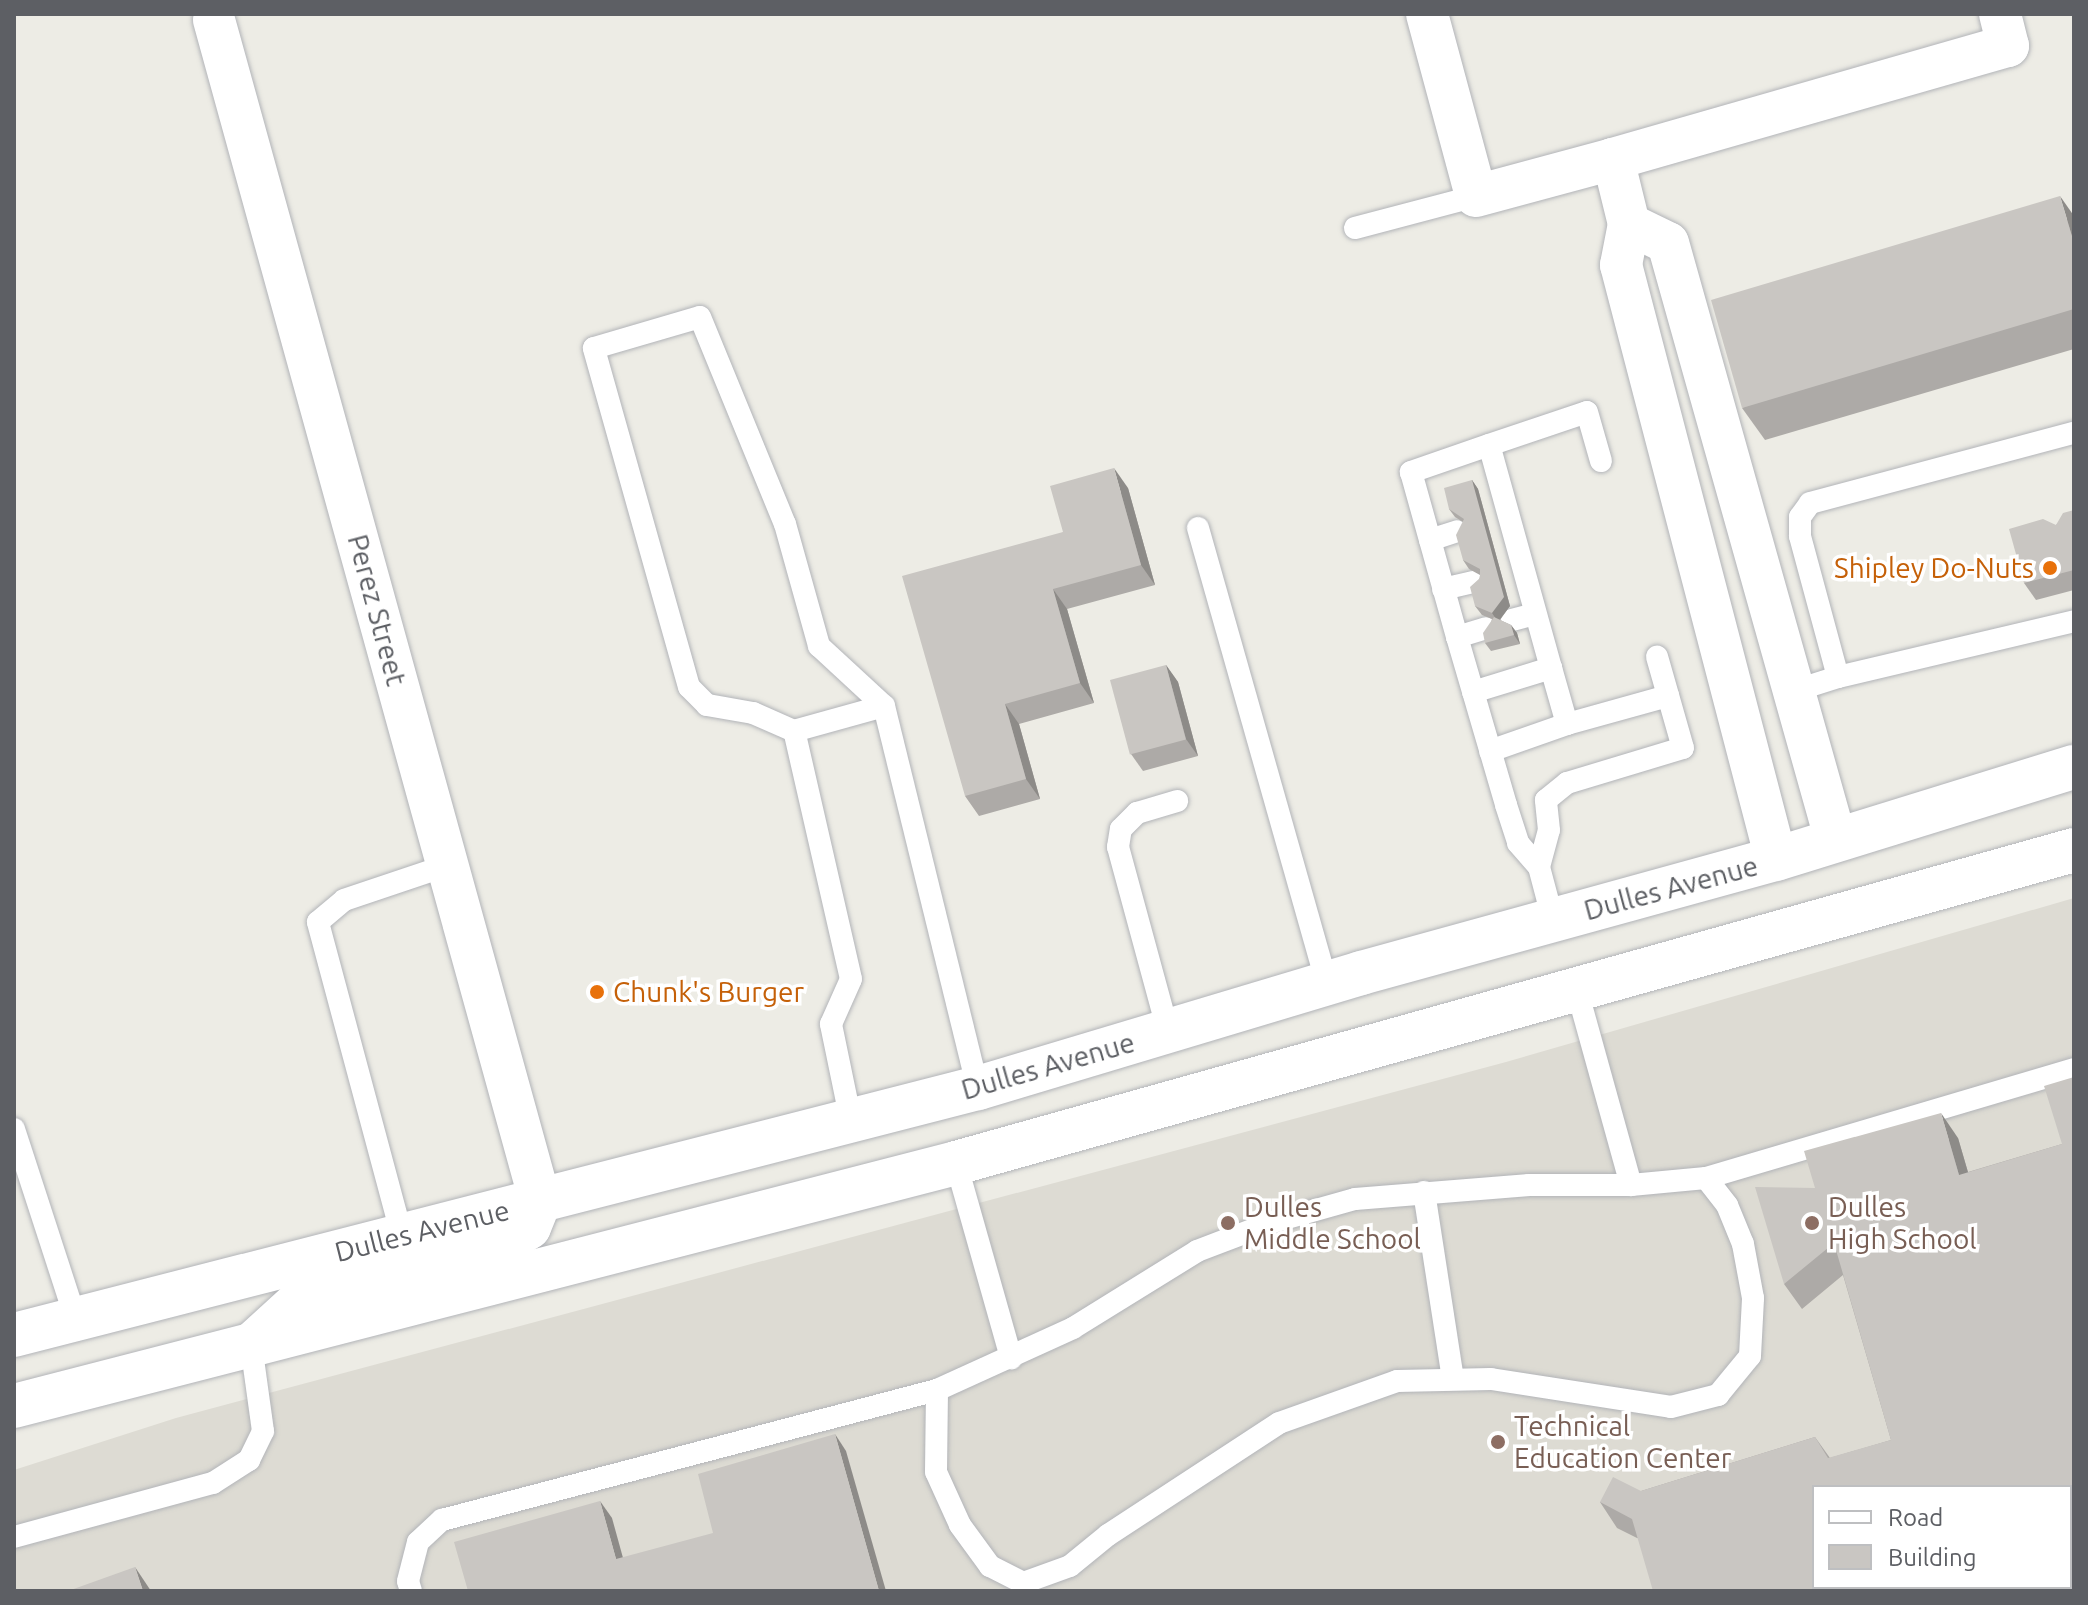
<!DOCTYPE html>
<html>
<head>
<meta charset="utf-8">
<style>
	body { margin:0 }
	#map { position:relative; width:2088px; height:1605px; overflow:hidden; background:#edece5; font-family:Ubuntu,sans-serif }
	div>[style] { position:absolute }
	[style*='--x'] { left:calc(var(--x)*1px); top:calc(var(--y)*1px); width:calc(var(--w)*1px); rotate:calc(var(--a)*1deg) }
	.education>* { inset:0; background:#dddbd3 }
	.roads { filter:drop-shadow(0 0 2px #b2b4b8) drop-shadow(0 0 2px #b2b4b8) }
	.lane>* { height:22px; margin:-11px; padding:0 11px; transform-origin:11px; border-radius:11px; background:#fff }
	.street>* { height:42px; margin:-21px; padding:0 21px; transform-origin:21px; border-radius:21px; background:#fff }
	.secondary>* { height:44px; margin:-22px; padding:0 22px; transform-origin:22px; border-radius:22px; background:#fff }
	.wall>* { inset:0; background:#adaaa7 }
	.shaded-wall>* { inset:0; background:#8d8b88 }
	.building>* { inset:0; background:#c9c6c2; transform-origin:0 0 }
	.dots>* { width:22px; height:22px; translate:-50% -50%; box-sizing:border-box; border:4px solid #fff; border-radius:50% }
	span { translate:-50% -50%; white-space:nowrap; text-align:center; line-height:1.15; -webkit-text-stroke:7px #fff; paint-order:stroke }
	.food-label { font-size:28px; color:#c56008 }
	.right { translate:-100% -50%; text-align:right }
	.left { translate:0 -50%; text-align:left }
	.street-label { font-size:28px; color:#5d5f64 }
	.education-label { font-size:28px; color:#785e54 }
	.frame { position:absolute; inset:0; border:16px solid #5d5f64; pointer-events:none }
	.legend { position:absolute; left:1812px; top:1485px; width:260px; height:104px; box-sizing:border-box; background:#fff; border:2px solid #bebfc1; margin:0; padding:10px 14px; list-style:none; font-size:24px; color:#5d5f64 }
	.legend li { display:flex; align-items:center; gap:16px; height:40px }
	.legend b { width:40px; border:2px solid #bebfc1 }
</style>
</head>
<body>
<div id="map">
	<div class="education">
		<div style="clip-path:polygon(evenodd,2074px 898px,2074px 1591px,14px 1591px,14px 1470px,176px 1418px,1506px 1062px,2074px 898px,1814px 1487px,2070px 1487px,2070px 1587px,1814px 1587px,1814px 1487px)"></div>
	</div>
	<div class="roads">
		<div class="lane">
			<div style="--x:1355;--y:228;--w:125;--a:-14.8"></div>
			<div style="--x:1489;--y:445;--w:103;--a:-18.6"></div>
			<div style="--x:1587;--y:412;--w:51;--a:74.1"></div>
			<div style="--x:1198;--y:528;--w:474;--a:74.2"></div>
			<div style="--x:1430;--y:540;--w:28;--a:-18"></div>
			<div style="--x:1443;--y:589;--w:31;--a:-13"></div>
			<div style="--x:1512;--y:620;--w:24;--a:-15"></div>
			<div style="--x:1457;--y:637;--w:30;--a:-17"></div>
			<div style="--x:1838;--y:677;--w:243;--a:-13.3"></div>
			<div style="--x:1797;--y:690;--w:43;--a:-17.6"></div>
			<div style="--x:1838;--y:677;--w:146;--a:-105.1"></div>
			<div style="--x:1800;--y:536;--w:19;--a:-90"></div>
			<div style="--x:1800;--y:517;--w:17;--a:-54"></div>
			<div style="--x:1810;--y:503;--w:273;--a:-14.9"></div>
			<div style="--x:1473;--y:692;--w:82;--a:-17.1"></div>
			<div style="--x:1551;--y:668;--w:231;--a:-105.5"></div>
			<div style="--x:1489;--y:445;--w:83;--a:160.9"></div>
			<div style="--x:1411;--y:472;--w:171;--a:74.4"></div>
			<div style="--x:1457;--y:637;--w:175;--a:73.7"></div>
			<div style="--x:1506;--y:805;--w:40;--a:72"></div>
			<div style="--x:1518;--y:843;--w:32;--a:49"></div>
			<div style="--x:1539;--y:867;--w:55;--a:75.2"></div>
			<div style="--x:1567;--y:724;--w:105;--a:-15.5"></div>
			<div style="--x:794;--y:731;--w:45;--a:-156.3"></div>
			<div style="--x:753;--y:713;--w:47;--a:-170.1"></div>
			<div style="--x:707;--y:705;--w:25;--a:-135"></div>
			<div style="--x:689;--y:687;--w:352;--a:-105.7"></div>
			<div style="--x:594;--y:348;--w:110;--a:-16.3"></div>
			<div style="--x:700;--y:317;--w:224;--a:67.7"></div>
			<div style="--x:785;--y:524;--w:127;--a:74.4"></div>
			<div style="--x:819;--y:646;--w:88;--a:42.7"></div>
			<div style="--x:884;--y:706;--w:393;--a:76.2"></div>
			<div style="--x:1490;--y:751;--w:82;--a:-19.3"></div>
			<div style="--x:1567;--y:724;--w:58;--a:-105.9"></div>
			<div style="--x:1539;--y:867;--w:38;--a:-75"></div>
			<div style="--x:1549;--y:830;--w:30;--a:-96"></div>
			<div style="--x:1546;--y:800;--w:27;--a:-39"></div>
			<div style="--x:1567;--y:783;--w:121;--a:-16.8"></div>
			<div style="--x:1683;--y:748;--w:95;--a:-105.9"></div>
			<div style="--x:1168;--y:1031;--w:191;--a:-105.2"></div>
			<div style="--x:1118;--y:847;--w:18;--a:-81"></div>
			<div style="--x:1121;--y:829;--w:23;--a:-45"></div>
			<div style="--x:1137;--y:813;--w:42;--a:-16.7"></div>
			<div style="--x:851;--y:1121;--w:99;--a:-101.7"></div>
			<div style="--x:831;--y:1024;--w:49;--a:-66"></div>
			<div style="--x:851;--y:979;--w:254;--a:-102.9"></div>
			<div style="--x:794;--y:731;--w:93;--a:-15.5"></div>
			<div style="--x:14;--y:1129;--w:201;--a:72"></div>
			<div style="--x:956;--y:1163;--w:203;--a:74.2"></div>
			<div style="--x:1631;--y:1185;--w:75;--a:-5.3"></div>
			<div style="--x:1706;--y:1178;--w:384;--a:-16.5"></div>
			<div style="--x:1424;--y:1192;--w:189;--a:81.2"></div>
			<div style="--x:402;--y:1236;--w:325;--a:-105"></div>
			<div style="--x:318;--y:922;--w:34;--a:-40"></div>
			<div style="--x:344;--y:900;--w:110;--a:-18.6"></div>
			<div style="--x:937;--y:1390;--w:82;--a:90.7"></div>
			<div style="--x:936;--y:1472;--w:58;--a:65.6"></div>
			<div style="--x:960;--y:1525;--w:51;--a:53.8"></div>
			<div style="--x:990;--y:1566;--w:37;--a:27"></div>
			<div style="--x:1023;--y:1583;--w:50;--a:-19.9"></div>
			<div style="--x:1070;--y:1566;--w:49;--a:-39.2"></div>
			<div style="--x:1108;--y:1535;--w:204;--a:-33.2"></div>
			<div style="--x:1279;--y:1423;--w:125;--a:-19.6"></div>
			<div style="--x:1397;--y:1381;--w:94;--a:-1.2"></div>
			<div style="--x:1491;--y:1379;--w:182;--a:8.8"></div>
			<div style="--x:1671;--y:1407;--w:49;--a:-14.3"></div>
			<div style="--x:1718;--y:1395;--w:50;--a:-50.6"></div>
			<div style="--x:1750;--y:1356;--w:58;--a:-87"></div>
			<div style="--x:1753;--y:1298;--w:55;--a:-100.5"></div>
			<div style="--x:1743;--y:1244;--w:42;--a:-112.3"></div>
			<div style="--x:1727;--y:1205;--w:34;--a:-128"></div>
			<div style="--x:14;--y:1537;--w:206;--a:-15.2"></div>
			<div style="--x:213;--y:1483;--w:43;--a:-32.6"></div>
			<div style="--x:249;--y:1460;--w:32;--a:-64"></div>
			<div style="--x:263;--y:1431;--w:87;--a:-97.9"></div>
			<div style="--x:411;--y:1591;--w:10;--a:-107"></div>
			<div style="--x:408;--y:1581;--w:40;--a:-75.6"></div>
			<div style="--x:418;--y:1542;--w:33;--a:-43"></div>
			<div style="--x:442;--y:1520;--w:512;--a:-14.72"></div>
			<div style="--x:937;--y:1390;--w:149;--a:-24.5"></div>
			<div style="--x:1073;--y:1328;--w:146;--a:-31.8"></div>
			<div style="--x:1197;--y:1251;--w:81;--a:-20.9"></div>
			<div style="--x:1273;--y:1222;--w:85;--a:-15.7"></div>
			<div style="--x:1355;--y:1199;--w:175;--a:-4.6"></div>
			<div style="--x:1529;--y:1185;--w:102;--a:0"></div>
			<div style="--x:1631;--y:1185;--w:205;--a:-105.5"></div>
		</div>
		<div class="street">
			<div style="--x:1427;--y:14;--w:188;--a:74.9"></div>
			<div style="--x:1476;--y:196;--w:142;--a:-15.1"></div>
			<div style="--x:1613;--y:159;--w:67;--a:76.2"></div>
			<div style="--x:214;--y:20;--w:1224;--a:74.56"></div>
			<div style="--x:1613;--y:159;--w:411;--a:-16"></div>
			<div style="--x:2008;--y:46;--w:33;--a:-104"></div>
			<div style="--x:1776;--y:859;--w:614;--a:-104.62"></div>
			<div style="--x:1621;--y:265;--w:42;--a:-79"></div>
			<div style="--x:1629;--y:224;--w:43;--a:26"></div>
			<div style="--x:1668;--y:243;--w:621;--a:74.31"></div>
		</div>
		<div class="secondary">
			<div style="--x:14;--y:1335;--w:995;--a:-14.37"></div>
			<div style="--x:978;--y:1088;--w:400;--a:-16.7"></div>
			<div style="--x:1361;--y:973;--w:430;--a:-15.4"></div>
			<div style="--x:1776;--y:859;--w:312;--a:-17.2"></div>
			<div style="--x:256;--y:1341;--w:62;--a:-42.4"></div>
			<div style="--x:302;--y:1299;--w:197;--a:-14.7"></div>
			<div style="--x:493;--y:1249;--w:42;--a:-31.4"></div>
			<div style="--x:529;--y:1227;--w:29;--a:-68"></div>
			<div style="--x:14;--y:1406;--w:973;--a:-14.46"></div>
			<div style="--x:956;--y:1163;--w:1161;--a:-15.64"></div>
		</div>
	</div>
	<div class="wall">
		<div style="clip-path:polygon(2074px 216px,2074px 349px,1765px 440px,1742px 408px)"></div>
		<div style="clip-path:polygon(1472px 480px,1478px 489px,1510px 606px,1500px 620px,1511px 625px,1517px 633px,1520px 644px,1491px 651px,1485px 643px,1492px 619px,1482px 615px,1475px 606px,1480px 575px,1469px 569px,1463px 560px,1463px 522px,1455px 517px,1449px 509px)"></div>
		<div style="clip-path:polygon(1128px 488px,1155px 585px,1067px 609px,1094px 703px,1019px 724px,1040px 799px,979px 816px,965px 796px,1063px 532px)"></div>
		<div style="clip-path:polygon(2074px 510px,2074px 590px,2036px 600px,2024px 583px,2056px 525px)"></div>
		<div style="clip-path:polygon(1166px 665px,1178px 682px,1198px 756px,1143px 771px,1131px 754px)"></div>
		<div style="clip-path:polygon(2074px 1077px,2074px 1591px,1637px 1538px,1617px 1528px,1600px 1502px,1641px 1491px,1815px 1437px,1830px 1458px,1891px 1440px,1843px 1275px,1802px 1309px,1784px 1284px,1815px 1188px,1958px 1138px,1968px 1172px,2062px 1144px)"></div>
	</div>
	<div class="shaded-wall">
		<div style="clip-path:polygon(2060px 196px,2074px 216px,2074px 243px)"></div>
		<div style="clip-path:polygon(1114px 468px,1128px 488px,1155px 585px,1141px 565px)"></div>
		<div style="clip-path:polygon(1472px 480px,1478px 489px,1510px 606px,1498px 622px,1492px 613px)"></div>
		<div style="clip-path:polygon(1053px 589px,1067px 609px,1094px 703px,1080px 683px)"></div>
		<div style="clip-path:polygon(1511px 625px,1517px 633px,1520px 644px,1514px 635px)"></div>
		<div style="clip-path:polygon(1166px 665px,1178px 682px,1198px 756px,1186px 739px)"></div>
		<div style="clip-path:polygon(1005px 704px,1019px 724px,1040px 799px,1026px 779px)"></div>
		<div style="clip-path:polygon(1941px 1113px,1958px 1138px,1976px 1200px,1959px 1175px)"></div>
		<div style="clip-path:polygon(835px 1434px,846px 1451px,886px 1591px,879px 1591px)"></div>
		<div style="clip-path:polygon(600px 1501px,612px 1518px,628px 1576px,616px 1559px)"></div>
		<div style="clip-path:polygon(135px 1567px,151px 1591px,143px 1591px)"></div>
	</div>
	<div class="building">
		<div style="clip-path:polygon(2060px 196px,2074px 243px,2074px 309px,1742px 408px,1711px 300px)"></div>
		<div style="clip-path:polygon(1114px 468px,1141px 565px,1053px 589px,1080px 683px,1005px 704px,1026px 779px,965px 796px,902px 576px,1063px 532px,1050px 486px)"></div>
		<div style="clip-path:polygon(1472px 480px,1504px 597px,1492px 613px,1475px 606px,1470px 587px,1480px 578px,1480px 569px,1463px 560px,1456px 535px,1464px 519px,1449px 509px,1444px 488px)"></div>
		<div style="clip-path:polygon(2074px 510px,2074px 570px,2024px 583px,2009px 529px,2043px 519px,2056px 525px,2063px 513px)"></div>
		<div style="clip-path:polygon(1494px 617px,1511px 625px,1514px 635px,1485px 643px,1483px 633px)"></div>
		<div style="left:1166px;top:665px;width:77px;height:58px;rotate:75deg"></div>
		<div style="clip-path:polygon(evenodd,2074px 1077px,2074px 1591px,1653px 1591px,1632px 1519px,1600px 1502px,1613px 1477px,1641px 1491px,1815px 1437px,1828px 1458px,1891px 1440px,1834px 1243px,1784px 1284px,1755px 1187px,1815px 1188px,1804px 1151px,1941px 1113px,1959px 1175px,2062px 1144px,2044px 1086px,2074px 1077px,1814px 1487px,2070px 1487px,2070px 1587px,1814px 1587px,1814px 1487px)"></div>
		<div style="clip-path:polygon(835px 1434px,879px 1591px,468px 1591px,454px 1542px,600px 1501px,616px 1559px,713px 1533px,698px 1474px)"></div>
		<div style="clip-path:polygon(135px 1567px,143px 1591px,68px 1591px)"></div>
	</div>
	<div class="dots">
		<div style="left:2050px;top:568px;background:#e8710a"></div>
		<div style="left:597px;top:992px;background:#e8710a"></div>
		<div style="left:1228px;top:1223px;background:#8d6e63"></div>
		<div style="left:1812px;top:1223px;background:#8d6e63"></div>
		<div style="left:1498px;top:1442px;background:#8d6e63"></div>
	</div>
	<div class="food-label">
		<span class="right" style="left:2034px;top:568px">Shipley Do-Nuts</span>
		<span class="left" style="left:613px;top:992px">Chunk's Burger</span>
	</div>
	<div class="street-label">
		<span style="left:377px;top:610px;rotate:75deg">Perez Street</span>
		<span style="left:1671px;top:888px;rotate:-15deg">Dulles Avenue</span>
		<span style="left:1048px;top:1066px;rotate:-16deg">Dulles Avenue</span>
		<span style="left:422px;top:1231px;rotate:-14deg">Dulles Avenue</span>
	</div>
	<div class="education-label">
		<span class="left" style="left:1244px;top:1223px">Dulles<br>Middle School</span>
		<span class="left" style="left:1828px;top:1223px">Dulles<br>High School</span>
		<span class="left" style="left:1514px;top:1442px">Technical<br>Education Center</span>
	</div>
	<div class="frame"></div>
	<ul class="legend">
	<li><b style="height:10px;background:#fff"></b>Road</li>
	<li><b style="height:22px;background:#c9c6c2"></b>Building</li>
	</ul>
</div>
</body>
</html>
